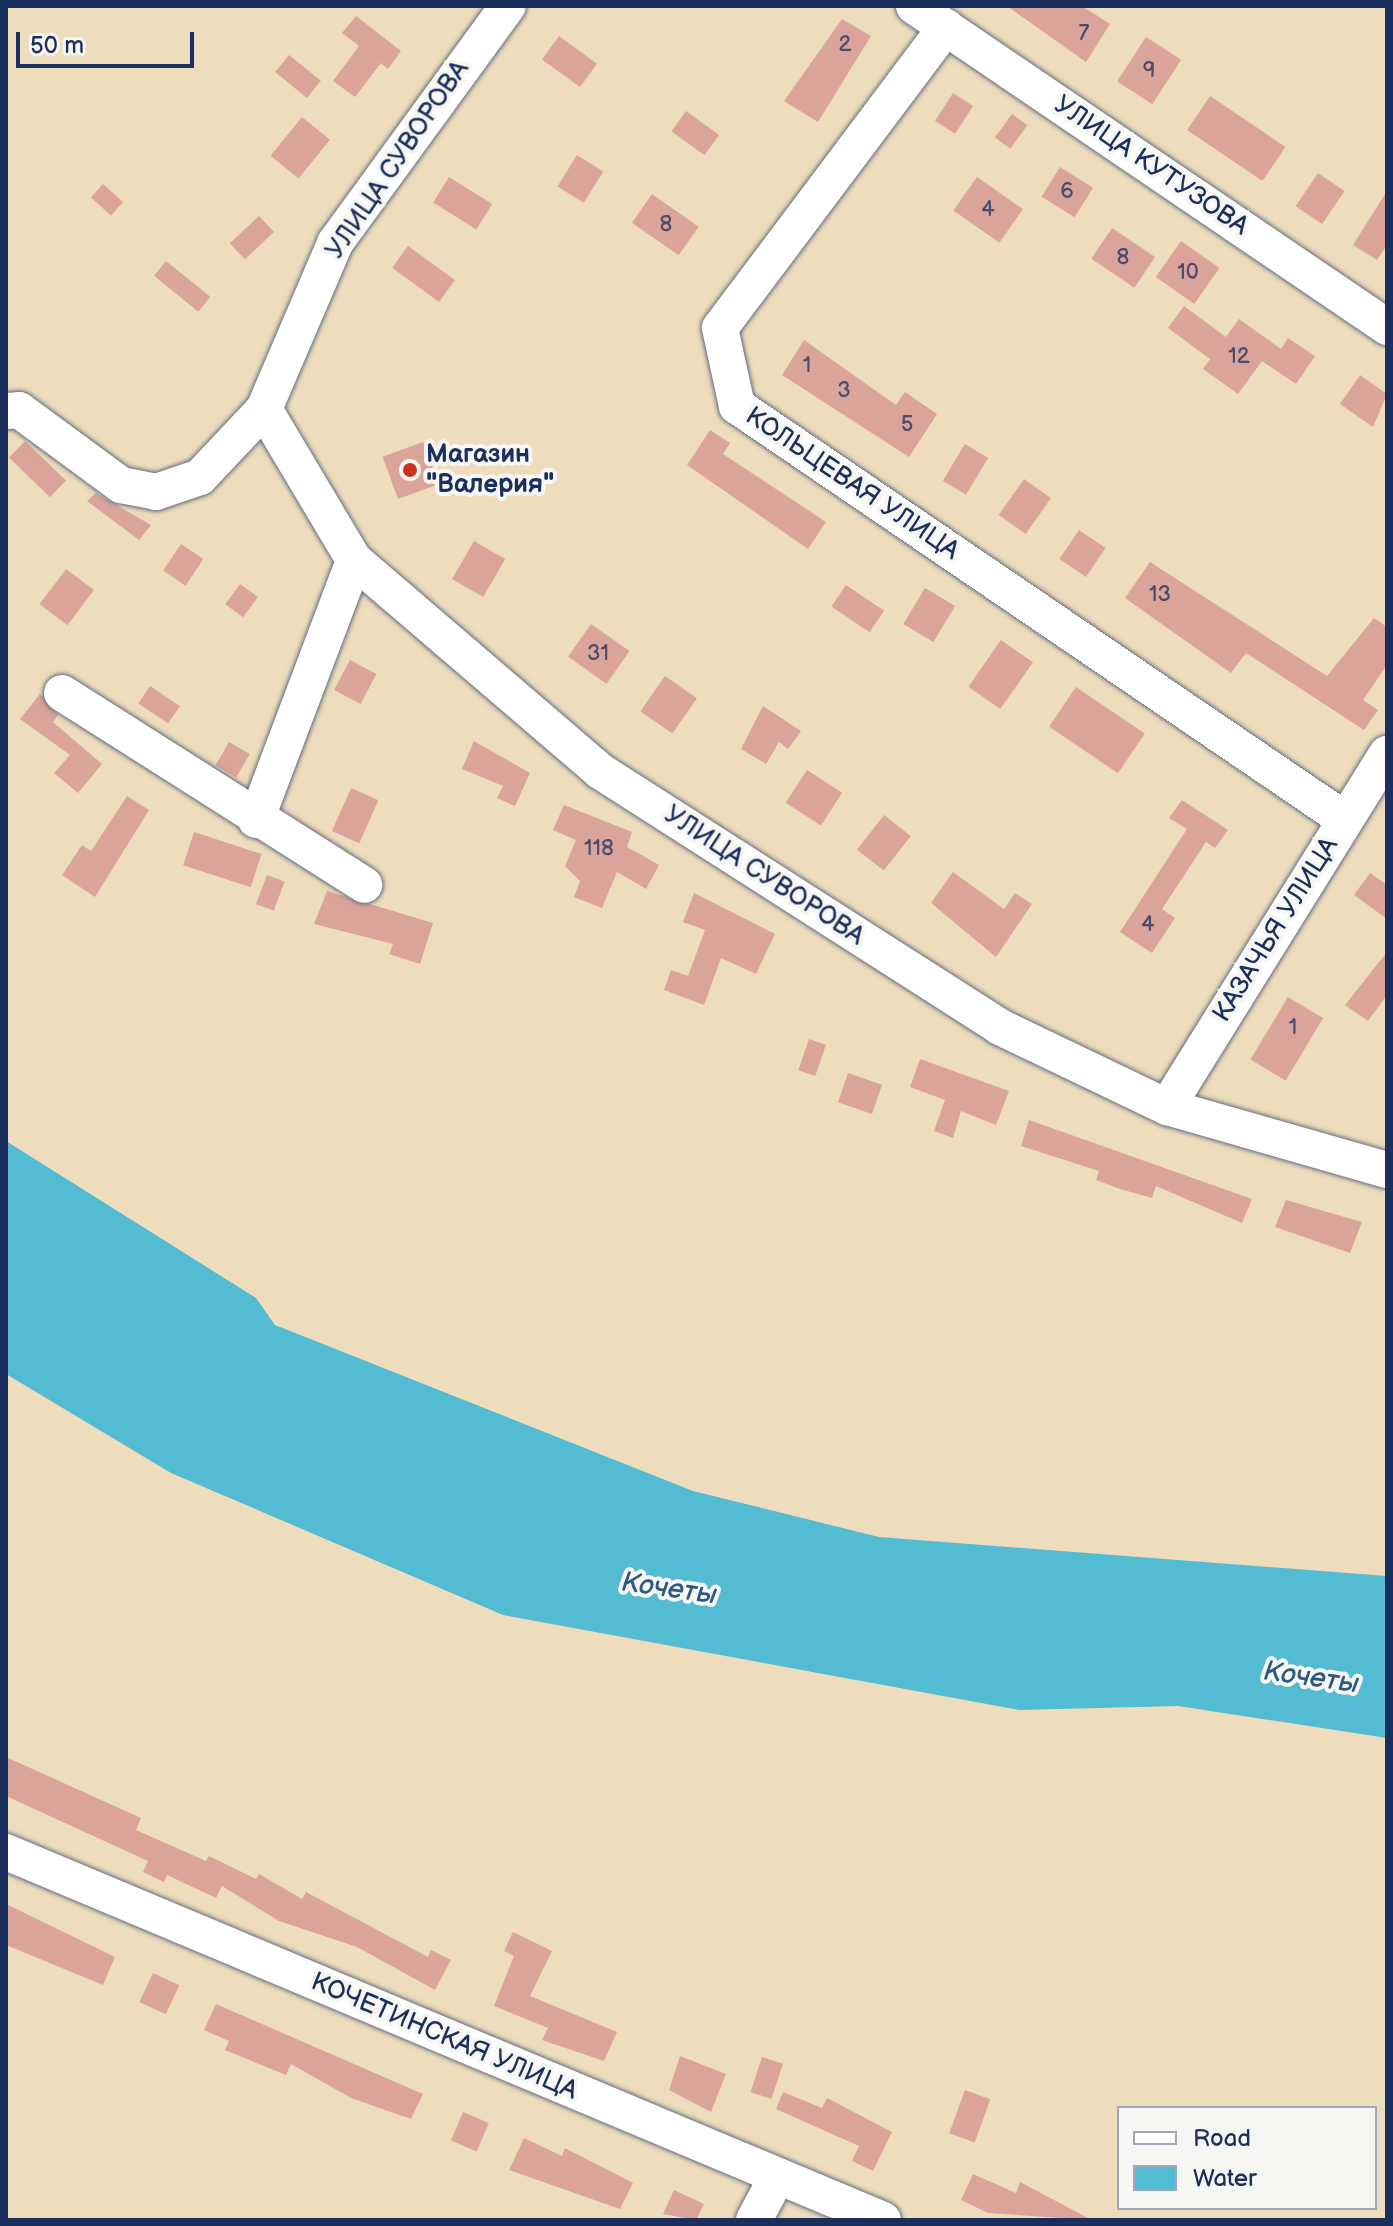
<!DOCTYPE html>
<html>
<head>
<meta charset="utf-8">
<style>
	body { margin:0 }
	#map { position:relative; width:1393px; height:2226px; overflow:hidden; background:#edddbc; font-family:"Balsamiq Sans",sans-serif }
	div>[style] { position:absolute }
	[style*='--x'] { left:calc(var(--x)*1px); top:calc(var(--y)*1px); width:calc(var(--w)*1px); rotate:calc(var(--a)*1deg) }
	.water>* { inset:0; background:#54bcd2 }
	.building>* { inset:0; background:#daa49b; transform-origin:0 0 }
	.roads { filter:drop-shadow(0 0 2px #646c7f) drop-shadow(0 0 2px #646c7f) }
	.minor>* { height:36px; margin:-18px; padding:0 18px; transform-origin:18px; border-radius:18px; background:#fff }
	.dots>* { width:22px; height:22px; translate:-50% -50%; box-sizing:border-box; border:4px solid #f6f6f2; border-radius:50% }
	span { translate:-50% -50%; white-space:nowrap; text-align:center; line-height:1.15; -webkit-text-stroke:8px #f6f6f2; paint-order:stroke }
	.number-label { font-size:22px; color:#4b4c6d }
	.number-label span { -webkit-text-stroke-width:0 }
	.street-label { font-size:26px; color:#1b2f5e }
	.poi-label { font-size:26px; color:#1b2f5e; font-weight:700 }
	.left { translate:0 -50%; text-align:left }
	.water-label { font-size:28px; color:#2c5981; font-style:italic }
	.frame { position:absolute; inset:0; border:8px solid #1b2f5e; pointer-events:none }
	.legend { position:absolute; left:1117px; top:2106px; width:260px; height:104px; box-sizing:border-box; background:#f6f6f2; border:2px solid #9ea6b7; margin:0; padding:10px 14px; list-style:none; font-size:24px; color:#1b2f5e }
	.legend li { display:flex; align-items:center; gap:16px; height:40px }
	.legend b { width:40px; border:2px solid #9ea6b7 }
	.scale { position:absolute; left:16px; top:32px; width:178px; height:36px; box-sizing:border-box; border:4px solid #1b2f5e; border-top:0; padding-left:10px; font-size:24px; line-height:28px; white-space:nowrap; color:#1b2f5e; -webkit-text-stroke:6px #f6f6f2; paint-order:stroke }
</style>
</head>
<body>
<div id="map">
	<div class="water">
		<div style="clip-path:polygon(6px 1141px,256px 1298px,275px 1325px,693px 1491px,879px 1537px,1387px 1576px,1387px 1738px,1178px 1706px,1019px 1710px,503px 1615px,171px 1473px,6px 1374px)"></div>
	</div>
	<div class="building">
		<div style="clip-path:polygon(1007px 6px,1082px 6px,1110px 24px,1086px 62px)"></div>
		<div style="clip-path:polygon(356px 16px,401px 51px,388px 69px,381px 63px,355px 97px,333px 81px,359px 46px,342px 33px)"></div>
		<div style="clip-path:polygon(842px 19px,871px 36px,818px 122px,784px 101px)"></div>
		<div style="left:559px;top:36px;width:47px;height:29px;rotate:36deg"></div>
		<div style="left:1146px;top:37px;width:42px;height:53px;rotate:33deg"></div>
		<div style="left:289px;top:55px;width:41px;height:22px;rotate:39deg"></div>
		<div style="left:953px;top:93px;width:24px;height:33px;rotate:33deg"></div>
		<div style="left:1210px;top:96px;width:91px;height:41px;rotate:34deg"></div>
		<div style="left:686px;top:111px;width:41px;height:25px;rotate:36deg"></div>
		<div style="left:1012px;top:114px;width:19px;height:29px;rotate:36deg"></div>
		<div style="left:302px;top:117px;width:36px;height:50px;rotate:39deg"></div>
		<div style="left:577px;top:155px;width:31px;height:37px;rotate:32deg"></div>
		<div style="left:1060px;top:167px;width:39px;height:35px;rotate:32deg"></div>
		<div style="left:1318px;top:173px;width:32px;height:40px;rotate:34deg"></div>
		<div style="left:449px;top:177px;width:51px;height:30px;rotate:32deg"></div>
		<div style="left:977px;top:177px;width:56px;height:41px;rotate:35deg"></div>
		<div style="left:103px;top:184px;width:27px;height:18px;rotate:42deg"></div>
		<div style="clip-path:polygon(1387px 191px,1387px 245px,1377px 260px,1353px 245px)"></div>
		<div style="left:652px;top:194px;width:57px;height:35px;rotate:35deg"></div>
		<div style="left:259px;top:216px;width:22px;height:40px;rotate:47deg"></div>
		<div style="left:1112px;top:228px;width:52px;height:37px;rotate:34deg"></div>
		<div style="left:1181px;top:241px;width:47px;height:44px;rotate:35deg"></div>
		<div style="left:408px;top:246px;width:58px;height:27px;rotate:36deg"></div>
		<div style="left:166px;top:261px;width:57px;height:19px;rotate:39deg"></div>
		<div style="clip-path:polygon(1184px 306px,1226px 337px,1239px 319px,1281px 349px,1288px 338px,1315px 356px,1296px 384px,1262px 361px,1238px 394px,1203px 369px,1210px 359px,1168px 328px)"></div>
		<div style="clip-path:polygon(804px 340px,896px 405px,905px 392px,937px 414px,909px 457px,782px 375px)"></div>
		<div style="clip-path:polygon(1360px 375px,1387px 394px,1373px 427px,1340px 404px)"></div>
		<div style="clip-path:polygon(710px 430px,730px 443px,723px 454px,826px 522px,808px 549px,687px 465px)"></div>
		<div style="left:25px;top:441px;width:57px;height:23px;rotate:44deg"></div>
		<div style="left:423px;top:442px;width:45px;height:43px;rotate:70deg"></div>
		<div style="left:965px;top:444px;width:27px;height:43px;rotate:31deg"></div>
		<div style="left:1024px;top:479px;width:33px;height:44px;rotate:35deg"></div>
		<div style="clip-path:polygon(96px 493px,151px 525px,139px 540px,87px 501px)"></div>
		<div style="left:1079px;top:530px;width:32px;height:35px;rotate:34deg"></div>
		<div style="left:474px;top:541px;width:36px;height:44px;rotate:30deg"></div>
		<div style="left:181px;top:544px;width:27px;height:32px;rotate:34deg"></div>
		<div style="clip-path:polygon(1150px 562px,1327px 676px,1374px 618px,1387px 627px,1387px 665px,1363px 700px,1378px 710px,1364px 730px,1246px 653px,1231px 673px,1125px 598px)"></div>
		<div style="left:66px;top:569px;width:35px;height:44px;rotate:37deg"></div>
		<div style="left:240px;top:584px;width:22px;height:25px;rotate:36deg"></div>
		<div style="left:846px;top:585px;width:46px;height:26px;rotate:34deg"></div>
		<div style="left:925px;top:588px;width:35px;height:42px;rotate:31deg"></div>
		<div style="left:591px;top:624px;width:47px;height:40px;rotate:35deg"></div>
		<div style="left:1001px;top:640px;width:39px;height:57px;rotate:35deg"></div>
		<div style="left:350px;top:660px;width:30px;height:34px;rotate:28deg"></div>
		<div style="left:665px;top:676px;width:39px;height:43px;rotate:35deg"></div>
		<div style="left:150px;top:686px;width:36px;height:21px;rotate:34deg"></div>
		<div style="left:1076px;top:687px;width:83px;height:48px;rotate:34deg"></div>
		<div style="clip-path:polygon(40px 694px,58px 715px,53px 722px,102px 764px,78px 793px,54px 773px,70px 755px,20px 719px)"></div>
		<div style="clip-path:polygon(763px 706px,801px 731px,788px 749px,779px 742px,766px 764px,741px 749px)"></div>
		<div style="clip-path:polygon(474px 741px,530px 773px,515px 806px,497px 798px,503px 786px,462px 769px)"></div>
		<div style="left:229px;top:742px;width:24px;height:27px;rotate:30deg"></div>
		<div style="left:807px;top:770px;width:42px;height:39px;rotate:33deg"></div>
		<div style="left:351px;top:788px;width:30px;height:47px;rotate:24deg"></div>
		<div style="clip-path:polygon(127px 796px,149px 810px,95px 897px,62px 875px,82px 845px,91px 851px)"></div>
		<div style="clip-path:polygon(1182px 800px,1228px 830px,1215px 848px,1206px 842px,1162px 909px,1175px 918px,1152px 953px,1120px 932px,1187px 829px,1169px 818px)"></div>
		<div style="clip-path:polygon(564px 805px,632px 832px,627px 847px,659px 865px,646px 889px,617px 872px,602px 908px,574px 897px,580px 881px,565px 866px,576px 840px,553px 830px)"></div>
		<div style="left:884px;top:815px;width:34px;height:44px;rotate:38deg"></div>
		<div style="left:194px;top:832px;width:71px;height:35px;rotate:18deg"></div>
		<div style="clip-path:polygon(953px 872px,1004px 909px,1015px 893px,1032px 904px,996px 957px,931px 903px)"></div>
		<div style="clip-path:polygon(1370px 873px,1387px 885px,1387px 919px,1354px 895px)"></div>
		<div style="left:267px;top:875px;width:19px;height:31px;rotate:21deg"></div>
		<div style="clip-path:polygon(327px 891px,433px 923px,420px 964px,389px 954px,393px 944px,314px 924px)"></div>
		<div style="clip-path:polygon(694px 893px,775px 934px,756px 974px,721px 958px,704px 1005px,664px 990px,671px 970px,688px 976px,705px 930px,683px 922px)"></div>
		<div style="clip-path:polygon(1387px 952px,1387px 995px,1368px 1021px,1345px 1005px)"></div>
		<div style="left:1288px;top:997px;width:41px;height:73px;rotate:31deg"></div>
		<div style="left:809px;top:1039px;width:18px;height:33px;rotate:19deg"></div>
		<div style="clip-path:polygon(920px 1059px,1009px 1091px,996px 1125px,961px 1111px,953px 1138px,934px 1131px,945px 1100px,910px 1087px)"></div>
		<div style="left:848px;top:1073px;width:36px;height:31px;rotate:19deg"></div>
		<div style="clip-path:polygon(1029px 1120px,1252px 1199px,1242px 1223px,1156px 1186px,1152px 1198px,1120px 1189px,1096px 1180px,1099px 1171px,1021px 1146px)"></div>
		<div style="clip-path:polygon(1286px 1200px,1362px 1222px,1350px 1253px,1275px 1227px)"></div>
		<div style="clip-path:polygon(6px 1757px,141px 1818px,136px 1830px,206px 1861px,209px 1856px,256px 1879px,259px 1874px,302px 1899px,306px 1892px,428px 1957px,431px 1950px,451px 1960px,435px 1990px,357px 1947px,279px 1921px,222px 1886px,216px 1898px,167px 1875px,164px 1882px,143px 1872px,148px 1861px,6px 1796px)"></div>
		<div style="clip-path:polygon(6px 1904px,115px 1957px,103px 1985px,6px 1945px)"></div>
		<div style="clip-path:polygon(513px 1932px,552px 1951px,530px 1996px,617px 2032px,604px 2061px,542px 2040px,548px 2028px,494px 2006px,514px 1956px,504px 1951px)"></div>
		<div style="left:153px;top:1973px;width:29px;height:32px;rotate:25deg"></div>
		<div style="clip-path:polygon(216px 2004px,423px 2094px,411px 2119px,351px 2098px,291px 2064px,286px 2075px,225px 2050px,229px 2041px,204px 2030px)"></div>
		<div style="clip-path:polygon(680px 2056px,726px 2074px,711px 2112px,669px 2090px)"></div>
		<div style="left:762px;top:2057px;width:22px;height:37px;rotate:18deg"></div>
		<div style="left:965px;top:2090px;width:27px;height:46px;rotate:20deg"></div>
		<div style="clip-path:polygon(783px 2092px,822px 2108px,827px 2098px,892px 2132px,873px 2171px,852px 2161px,859px 2146px,776px 2109px)"></div>
		<div style="left:463px;top:2112px;width:28px;height:31px;rotate:23deg"></div>
		<div style="clip-path:polygon(524px 2138px,562px 2156px,565px 2148px,633px 2183px,620px 2209px,509px 2170px)"></div>
		<div style="clip-path:polygon(973px 2174px,1016px 2193px,1020px 2182px,1092px 2220px,988px 2213px,961px 2200px)"></div>
		<div style="clip-path:polygon(674px 2190px,704px 2204px,696px 2220px,663px 2214px)"></div>
	</div>
	<div class="roads">
		<div class="minor">
			<div style="--x:914;--y:6;--w:572;--a:34.16"></div>
			<div style="--x:946;--y:27;--w:376;--a:126.9"></div>
			<div style="--x:720;--y:328;--w:80;--a:77.7"></div>
			<div style="--x:737;--y:406;--w:734;--a:34.23"></div>
			<div style="--x:264;--y:409;--w:176;--a:59.2"></div>
			<div style="--x:354;--y:560;--w:324;--a:40.6"></div>
			<div style="--x:600;--y:771;--w:475;--a:32.6"></div>
			<div style="--x:1000;--y:1027;--w:185;--a:25.6"></div>
			<div style="--x:1167;--y:1107;--w:229;--a:16"></div>
			<div style="--x:6;--y:411;--w:13;--a:-4"></div>
			<div style="--x:19;--y:410;--w:127;--a:36.3"></div>
			<div style="--x:121;--y:485;--w:36;--a:11"></div>
			<div style="--x:156;--y:492;--w:46;--a:-18.8"></div>
			<div style="--x:200;--y:477;--w:93;--a:-46.7"></div>
			<div style="--x:264;--y:409;--w:181;--a:-66.8"></div>
			<div style="--x:335;--y:243;--w:293;--a:-53.9"></div>
			<div style="--x:62;--y:693;--w:358;--a:32.4"></div>
			<div style="--x:256;--y:820;--w:278;--a:-69.3"></div>
			<div style="--x:1167;--y:1107;--w:416;--a:-58.1"></div>
			<div style="--x:6;--y:1852;--w:951;--a:22.76"></div>
			<div style="--x:754;--y:2220;--w:49;--a:-61.9"></div>
		</div>
	</div>
	<div class="dots">
		<div style="left:410px;top:470px;background:#c8321e"></div>
	</div>
	<div class="number-label">
		<span style="left:1084px;top:34px">7</span>
		<span style="left:845px;top:45px">2</span>
		<span style="left:1149px;top:71px">9</span>
		<span style="left:1067px;top:192px">6</span>
		<span style="left:988px;top:210px">4</span>
		<span style="left:666px;top:225px">8</span>
		<span style="left:1123px;top:258px">8</span>
		<span style="left:1188px;top:273px">10</span>
		<span style="left:1239px;top:357px">12</span>
		<span style="left:807px;top:366px">1</span>
		<span style="left:844px;top:391px">3</span>
		<span style="left:907px;top:425px">5</span>
		<span style="left:1160px;top:595px">13</span>
		<span style="left:598px;top:654px">31</span>
		<span style="left:599px;top:849px">118</span>
		<span style="left:1148px;top:925px">4</span>
		<span style="left:1293px;top:1028px">1</span>
	</div>
	<div class="street-label">
		<span style="left:398px;top:160px;rotate:-56deg">УЛИЦА СУВОРОВА</span>
		<span style="left:1151px;top:166px;rotate:34deg">УЛИЦА КУТУЗОВА</span>
		<span style="left:852px;top:484px;rotate:34deg">КОЛЬЦЕВАЯ УЛИЦА</span>
		<span style="left:764px;top:876px;rotate:33deg">УЛИЦА СУВОРОВА</span>
		<span style="left:1276px;top:930px;rotate:-58deg">КАЗАЧЬЯ УЛИЦА</span>
		<span style="left:444px;top:2037px;rotate:23deg">КОЧЕТИНСКАЯ УЛИЦА</span>
	</div>
	<div class="poi-label">
		<span class="left" style="left:426px;top:470px">Магазин<br>"Валерия"</span>
	</div>
	<div class="water-label">
		<span style="left:669px;top:1589px;rotate:8deg">Кочеты</span>
		<span style="left:1311px;top:1678px;rotate:8deg">Кочеты</span>
	</div>
	<div class="frame"></div>
	<ul class="legend">
	<li><b style="height:10px;background:#fff"></b>Road</li>
	<li><b style="height:22px;background:#54bcd2"></b>Water</li>
	</ul>
	<div class="scale">50 m</div>
</div>
</body>
</html>
